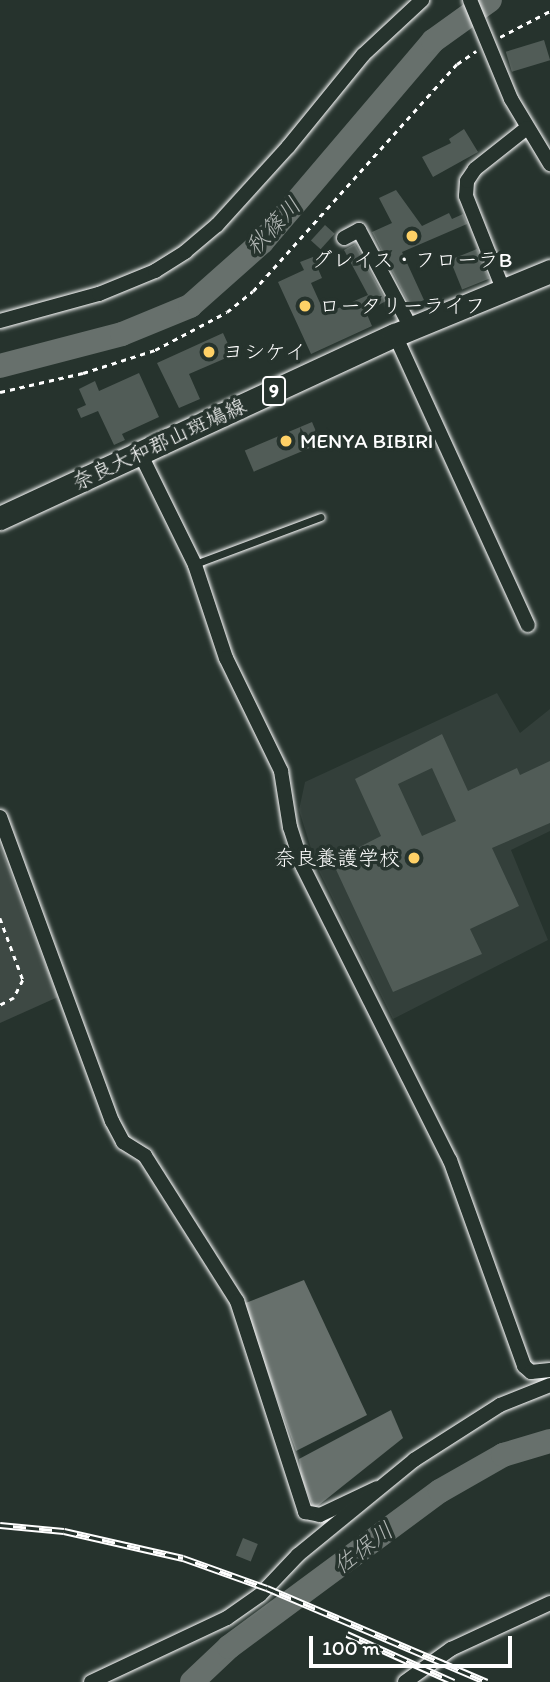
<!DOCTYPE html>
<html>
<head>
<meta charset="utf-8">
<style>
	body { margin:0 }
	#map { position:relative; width:550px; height:1682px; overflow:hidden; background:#26332d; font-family:Itim,"Klee One",sans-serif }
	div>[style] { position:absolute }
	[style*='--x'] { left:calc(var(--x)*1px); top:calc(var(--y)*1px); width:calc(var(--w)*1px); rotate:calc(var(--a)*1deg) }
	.built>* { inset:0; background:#333f3a }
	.green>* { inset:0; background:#3e4944 }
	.water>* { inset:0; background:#67706c }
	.river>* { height:24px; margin:-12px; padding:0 12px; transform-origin:12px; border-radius:12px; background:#67706c }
	.building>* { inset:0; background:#515c57; transform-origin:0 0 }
	.path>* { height:2.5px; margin-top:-1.25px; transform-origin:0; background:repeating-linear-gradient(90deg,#fff 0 5px,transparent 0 10px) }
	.roads { filter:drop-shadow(0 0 2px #fff) drop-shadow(0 0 2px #fff) }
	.service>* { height:7px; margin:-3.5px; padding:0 3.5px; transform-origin:3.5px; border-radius:3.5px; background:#26332d }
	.minor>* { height:14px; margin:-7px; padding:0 7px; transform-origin:7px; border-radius:7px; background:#26332d }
	.primary>* { height:23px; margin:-11.5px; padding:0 11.5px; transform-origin:11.5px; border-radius:11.5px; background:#26332d }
	.rail>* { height:7px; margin-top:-3.5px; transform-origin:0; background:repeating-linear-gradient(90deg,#26332d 0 13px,#fff 0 26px); box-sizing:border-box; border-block:2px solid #fff }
	.dots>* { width:19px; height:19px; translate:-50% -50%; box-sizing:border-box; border:4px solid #26332d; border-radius:50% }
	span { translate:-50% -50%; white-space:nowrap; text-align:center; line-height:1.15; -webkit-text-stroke:7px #26332d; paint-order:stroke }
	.shield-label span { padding:2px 5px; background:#26332d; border:2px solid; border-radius:5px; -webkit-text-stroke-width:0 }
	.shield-label { font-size:19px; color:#fff; font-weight:700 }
	.poi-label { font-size:21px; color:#fff }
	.left { translate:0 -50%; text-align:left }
	.right { translate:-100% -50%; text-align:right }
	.street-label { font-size:21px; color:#fff }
	.water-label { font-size:23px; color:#b3b8b6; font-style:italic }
	.scale { position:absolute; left:309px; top:1636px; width:203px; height:32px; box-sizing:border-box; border:4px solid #fff; border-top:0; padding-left:9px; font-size:21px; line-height:24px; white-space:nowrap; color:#fff; -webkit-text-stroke:5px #26332d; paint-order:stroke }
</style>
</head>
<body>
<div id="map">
	<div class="built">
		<div style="clip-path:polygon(497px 693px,520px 733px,550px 709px,550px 831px,511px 850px,548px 940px,393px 1019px,317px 867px,299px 810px,305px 782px)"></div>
	</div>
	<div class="green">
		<div style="clip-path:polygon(0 846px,58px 997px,0 1023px)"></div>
	</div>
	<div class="water">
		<div style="clip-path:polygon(304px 1280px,367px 1415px,296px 1451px,243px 1304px)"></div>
		<div style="clip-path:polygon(391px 1410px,403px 1438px,314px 1509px,301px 1477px,299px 1459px)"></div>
	</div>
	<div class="river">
		<div style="--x:0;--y:366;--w:126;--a:-14.7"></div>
		<div style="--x:122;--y:334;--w:74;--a:-22.4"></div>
		<div style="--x:190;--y:306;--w:96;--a:-41.6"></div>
		<div style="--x:262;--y:242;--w:264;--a:-49.6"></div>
		<div style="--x:433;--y:41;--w:70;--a:-35.7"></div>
		<div style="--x:192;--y:1682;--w:51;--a:-43.4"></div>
		<div style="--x:229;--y:1647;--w:262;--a:-36.5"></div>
		<div style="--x:440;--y:1491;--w:73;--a:-29.7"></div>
		<div style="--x:503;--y:1455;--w:49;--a:-16.6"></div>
	</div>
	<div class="building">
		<div style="left:544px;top:40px;width:21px;height:40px;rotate:73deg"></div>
		<div style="clip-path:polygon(464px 129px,478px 152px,433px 177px,422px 157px,451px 143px,449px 139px)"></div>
		<div style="clip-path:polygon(396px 190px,422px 226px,449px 213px,452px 219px,463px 214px,467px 224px,402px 252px,424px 300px,410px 306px,372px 232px,392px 223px,379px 198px)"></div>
		<div style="left:325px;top:225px;width:13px;height:21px;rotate:42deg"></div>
		<div style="clip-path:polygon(355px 244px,386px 301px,366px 312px,372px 326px,311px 354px,278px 282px,304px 270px,300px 262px,313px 257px,322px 278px,311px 283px,325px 314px,368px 295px,344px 250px)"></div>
		<div style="left:477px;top:249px;width:32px;height:29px;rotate:68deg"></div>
		<div style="clip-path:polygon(223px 333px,233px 355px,189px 374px,200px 399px,179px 408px,157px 363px)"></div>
		<div style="clip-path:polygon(139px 373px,159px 417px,122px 434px,125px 440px,114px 445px,98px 411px,81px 418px,77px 409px,86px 405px,79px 389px,95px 381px,99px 391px)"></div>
		<div style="left:312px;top:422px;width:23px;height:73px;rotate:67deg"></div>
		<div style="clip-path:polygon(evenodd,442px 734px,468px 791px,517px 768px,520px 775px,550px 761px,550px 823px,492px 848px,519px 906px,470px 929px,482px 954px,393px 992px,332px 861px,381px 836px,355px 779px,442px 734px,432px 768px,456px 821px,422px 836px,398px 784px,432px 768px)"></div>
		<div style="left:243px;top:1538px;width:16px;height:19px;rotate:22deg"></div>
	</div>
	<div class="path">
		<div style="--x:500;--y:37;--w:56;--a:-27.5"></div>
		<div style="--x:0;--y:392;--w:85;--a:-12.9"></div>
		<div style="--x:83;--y:373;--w:76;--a:-17.7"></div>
		<div style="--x:155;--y:350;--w:81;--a:-27.8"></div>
		<div style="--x:227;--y:312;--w:33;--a:-39"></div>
		<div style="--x:253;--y:291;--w:305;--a:-48.1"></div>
		<div style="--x:457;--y:64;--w:23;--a:-34"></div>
		<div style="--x:0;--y:918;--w:66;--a:69.6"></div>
		<div style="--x:23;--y:980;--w:20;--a:117"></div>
		<div style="--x:14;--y:998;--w:16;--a:153"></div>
	</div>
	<div class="roads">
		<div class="service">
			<div style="--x:195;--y:564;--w:134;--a:-20.5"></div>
		</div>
		<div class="minor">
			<div style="--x:470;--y:0;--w:107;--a:67.5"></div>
			<div style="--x:511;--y:99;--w:76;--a:59"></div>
			<div style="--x:344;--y:238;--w:17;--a:-28"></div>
			<div style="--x:359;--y:230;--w:111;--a:62"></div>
			<div style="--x:503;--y:289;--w:100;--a:-111.7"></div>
			<div style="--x:466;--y:196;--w:15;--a:-86"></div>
			<div style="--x:467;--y:181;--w:14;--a:-56"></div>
			<div style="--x:475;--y:169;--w:66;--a:-38.3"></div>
			<div style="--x:0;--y:321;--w:103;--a:-15.3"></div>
			<div style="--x:99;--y:294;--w:61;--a:-22.3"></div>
			<div style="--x:155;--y:271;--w:36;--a:-32"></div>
			<div style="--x:185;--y:252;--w:42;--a:-40.2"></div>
			<div style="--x:217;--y:225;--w:105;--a:-47.7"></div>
			<div style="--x:288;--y:147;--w:119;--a:-50.8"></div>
			<div style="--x:363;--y:55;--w:81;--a:-43"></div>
			<div style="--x:395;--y:335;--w:319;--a:65.4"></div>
			<div style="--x:140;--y:453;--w:125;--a:63.8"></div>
			<div style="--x:195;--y:565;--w:98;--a:71.6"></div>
			<div style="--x:226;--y:658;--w:126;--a:64"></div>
			<div style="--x:281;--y:771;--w:57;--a:80.9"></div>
			<div style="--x:290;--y:827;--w:42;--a:72"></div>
			<div style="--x:303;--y:867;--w:328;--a:63.4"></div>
			<div style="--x:450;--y:1160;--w:219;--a:70.2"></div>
			<div style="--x:524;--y:1366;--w:9;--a:41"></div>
			<div style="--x:531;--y:1372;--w:19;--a:-6"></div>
			<div style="--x:0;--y:817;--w:324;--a:69.8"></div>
			<div style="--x:112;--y:1121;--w:24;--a:62"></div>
			<div style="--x:123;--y:1142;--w:26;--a:32"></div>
			<div style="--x:145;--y:1156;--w:172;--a:57.6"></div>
			<div style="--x:237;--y:1301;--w:222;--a:72.1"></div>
			<div style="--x:305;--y:1512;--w:15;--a:11"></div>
			<div style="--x:320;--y:1515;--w:63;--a:-25.3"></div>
			<div style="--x:91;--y:1682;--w:150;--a:-25.2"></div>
			<div style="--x:227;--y:1618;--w:40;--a:-34.9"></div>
			<div style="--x:260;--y:1595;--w:55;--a:-46.5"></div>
			<div style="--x:298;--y:1555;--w:150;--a:-39.3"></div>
			<div style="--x:414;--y:1460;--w:102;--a:-32.6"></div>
			<div style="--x:500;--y:1405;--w:54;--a:-21.8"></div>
			<div style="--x:405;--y:1682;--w:57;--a:-35.7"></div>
			<div style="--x:451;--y:1649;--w:109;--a:-24.9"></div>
		</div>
		<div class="primary">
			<div style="--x:0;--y:518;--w:435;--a:-24.9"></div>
			<div style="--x:395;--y:335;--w:168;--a:-22.4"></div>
		</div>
	</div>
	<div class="rail">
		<div style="--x:0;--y:1525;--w:64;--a:5.4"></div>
		<div style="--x:64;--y:1531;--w:122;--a:12.8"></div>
		<div style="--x:183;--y:1558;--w:89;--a:19.7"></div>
		<div style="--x:267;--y:1588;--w:239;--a:23.1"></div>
		<div style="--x:347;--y:1634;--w:117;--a:24.2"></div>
	</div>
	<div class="dots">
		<div style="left:412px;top:236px;background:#ffd166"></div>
		<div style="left:305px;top:306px;background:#ffd166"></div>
		<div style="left:209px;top:352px;background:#ffd166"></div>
		<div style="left:286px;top:441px;background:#ffd166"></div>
		<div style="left:414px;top:858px;background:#ffd166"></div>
	</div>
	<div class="shield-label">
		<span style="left:274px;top:391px">9</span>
	</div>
	<div class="poi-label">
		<span style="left:412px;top:260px">グレイス・フローラB</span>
		<span class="left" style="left:319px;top:306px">ロータリーライフ</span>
		<span class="left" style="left:223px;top:352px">ヨシケイ</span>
		<span class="left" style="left:300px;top:441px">MENYA BIBIRI</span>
		<span class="right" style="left:400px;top:858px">奈良養護学校</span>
	</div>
	<div class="street-label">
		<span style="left:159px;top:444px;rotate:-25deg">奈良大和郡山斑鳩線</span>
	</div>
	<div class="water-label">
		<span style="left:273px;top:226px;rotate:-47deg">秋篠川</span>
		<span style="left:363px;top:1548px;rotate:-37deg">佐保川</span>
	</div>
	<div class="scale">100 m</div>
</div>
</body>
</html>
